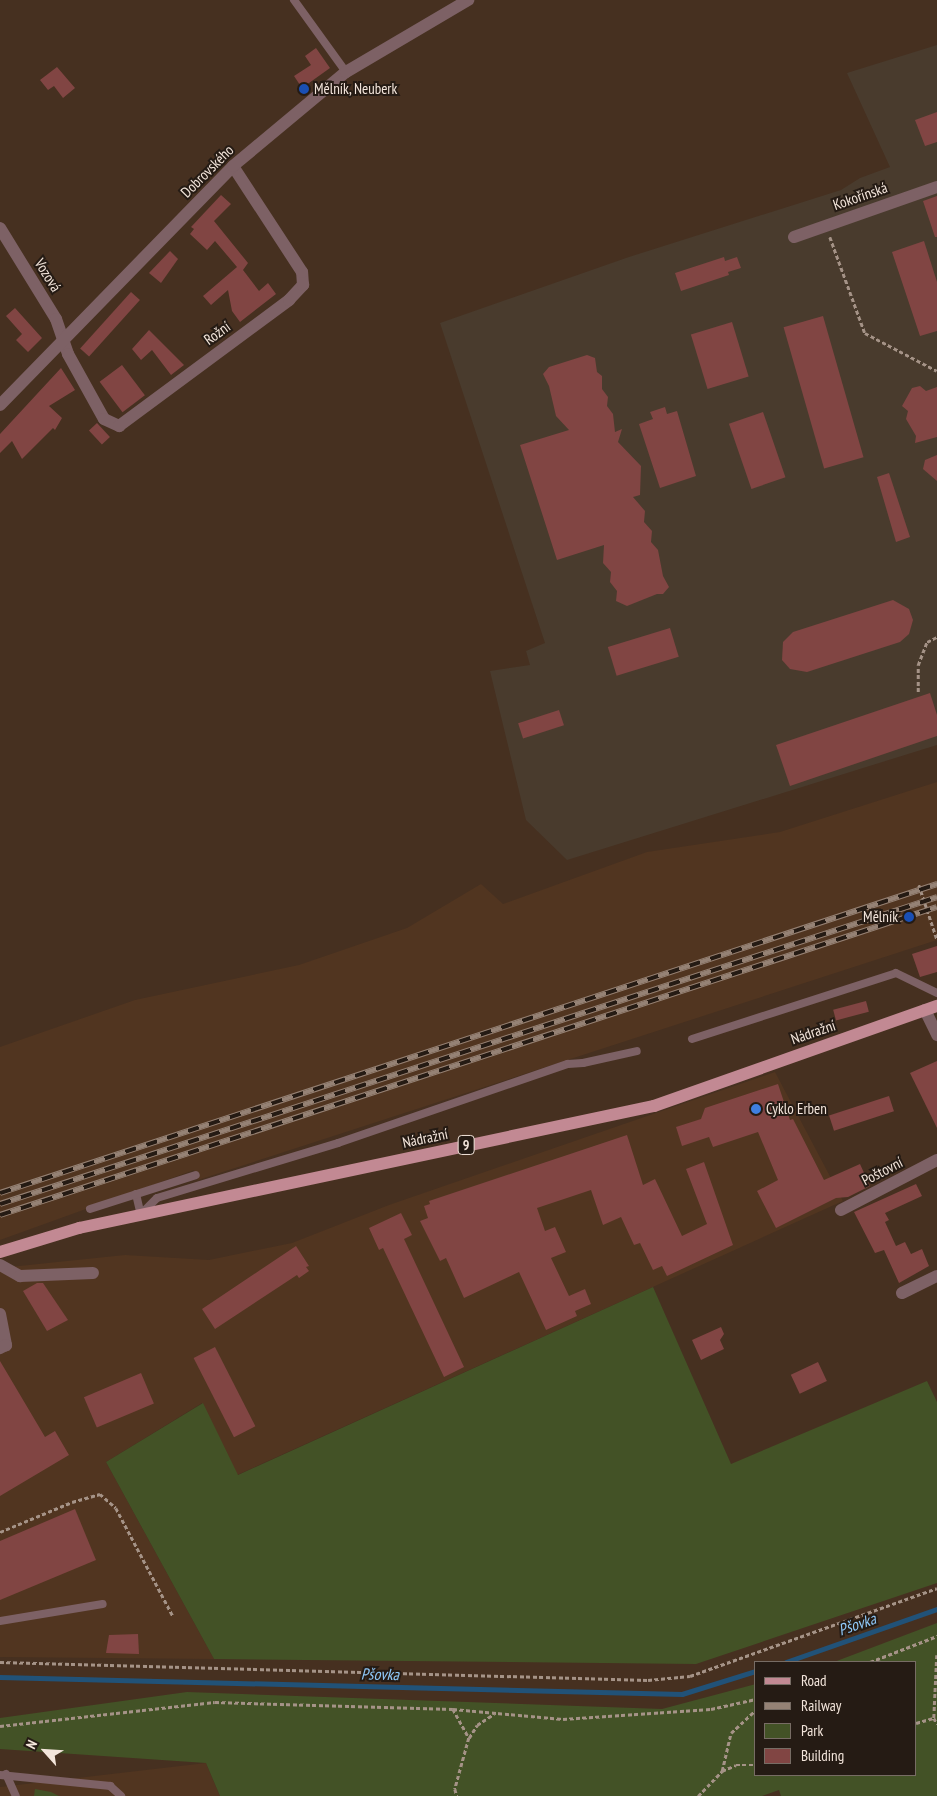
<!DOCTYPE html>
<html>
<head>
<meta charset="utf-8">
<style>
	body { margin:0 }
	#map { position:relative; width:937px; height:1796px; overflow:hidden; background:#463020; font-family:"PT Sans Narrow",sans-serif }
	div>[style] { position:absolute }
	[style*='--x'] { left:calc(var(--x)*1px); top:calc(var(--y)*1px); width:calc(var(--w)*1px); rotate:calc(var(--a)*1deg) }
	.built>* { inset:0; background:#513520 }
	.industrial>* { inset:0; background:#493b2d }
	.green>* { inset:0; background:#435226 }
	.stream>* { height:4.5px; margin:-2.25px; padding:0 2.25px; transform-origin:2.25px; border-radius:2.25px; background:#215278 }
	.building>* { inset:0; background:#814543; transform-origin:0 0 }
	.path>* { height:2.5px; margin-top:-1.25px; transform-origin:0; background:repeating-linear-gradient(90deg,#a59387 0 4px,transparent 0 6.5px) }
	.lane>* { height:8px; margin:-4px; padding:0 4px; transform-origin:4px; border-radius:4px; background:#7d6165 }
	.street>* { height:12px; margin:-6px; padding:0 6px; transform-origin:6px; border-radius:6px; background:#7d6165 }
	.primary>* { height:12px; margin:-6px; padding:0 6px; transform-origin:6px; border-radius:6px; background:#c28993 }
	.rail>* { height:5.5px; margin-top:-2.75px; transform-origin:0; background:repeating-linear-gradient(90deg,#251b14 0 11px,#958275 0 22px); box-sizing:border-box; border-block:1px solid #958275 }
	.dots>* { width:14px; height:14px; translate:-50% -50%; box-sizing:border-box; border:2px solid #251b14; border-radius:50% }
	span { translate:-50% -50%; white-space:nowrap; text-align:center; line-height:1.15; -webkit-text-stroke:4px #251b14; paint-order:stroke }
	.shield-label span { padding:1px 4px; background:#251b14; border:1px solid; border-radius:4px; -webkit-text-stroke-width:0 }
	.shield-label { font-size:14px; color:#f3e5db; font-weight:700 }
	.poi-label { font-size:15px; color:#f3e5db }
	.left { translate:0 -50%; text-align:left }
	.right { translate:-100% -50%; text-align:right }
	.street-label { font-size:15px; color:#f3e5db }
	.water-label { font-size:16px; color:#8fc8f8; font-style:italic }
	.legend { position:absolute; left:754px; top:1661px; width:162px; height:115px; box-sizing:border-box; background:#251b14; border:1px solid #776c64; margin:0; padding:6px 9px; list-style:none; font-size:15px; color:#f3e5db }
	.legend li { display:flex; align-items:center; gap:10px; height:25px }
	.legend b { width:25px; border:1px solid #776c64 }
	.north { position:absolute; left:20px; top:1726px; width:50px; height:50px; -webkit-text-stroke:4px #251b14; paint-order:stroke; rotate:296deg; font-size:14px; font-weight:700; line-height:20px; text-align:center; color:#f3e5db }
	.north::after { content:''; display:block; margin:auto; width:18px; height:22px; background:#f3e5db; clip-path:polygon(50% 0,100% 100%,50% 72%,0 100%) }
</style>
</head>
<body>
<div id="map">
	<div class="built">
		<div style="clip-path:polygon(937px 782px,937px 940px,198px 1180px,194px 1170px,0 1240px,0 1047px,135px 1000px,299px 965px,407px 928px,481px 884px,503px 904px,647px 852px,780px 832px)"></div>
		<div style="clip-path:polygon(775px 1072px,843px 1201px,237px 1475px,202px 1403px,106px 1462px,214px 1659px,0 1657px,0 1268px,125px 1255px,209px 1260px,292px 1243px,389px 1205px)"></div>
		<div style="clip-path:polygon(206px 1763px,220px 1796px,0 1796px,0 1787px)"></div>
	</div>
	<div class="industrial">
		<div style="clip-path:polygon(937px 45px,937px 745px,567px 860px,526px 820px,490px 671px,530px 665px,526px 651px,545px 643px,440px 323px,629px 257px,841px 190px,860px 178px,890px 167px,847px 73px)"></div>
	</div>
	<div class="green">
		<div style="clip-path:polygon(653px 1287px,731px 1464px,927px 1381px,937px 1402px,937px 1583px,696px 1664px,214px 1659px,106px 1462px,203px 1403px,238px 1475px)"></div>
		<div style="clip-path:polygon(937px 1623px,937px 1796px,781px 1796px,779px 1790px,762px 1796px,220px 1796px,206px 1763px,0 1749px,0 1718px,187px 1692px,662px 1709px,756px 1684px,756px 1775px,916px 1775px,916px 1662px,834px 1662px)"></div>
		<div style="clip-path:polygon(35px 1789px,51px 1792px,59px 1796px,34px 1796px)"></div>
	</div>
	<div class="stream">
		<div style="--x:786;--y:1662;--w:160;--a:-19.3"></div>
		<div style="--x:0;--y:1677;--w:682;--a:1.43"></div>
		<div style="--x:682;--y:1694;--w:77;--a:-17.3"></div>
	</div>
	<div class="building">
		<div style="clip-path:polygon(316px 48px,330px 68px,302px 88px,294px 76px,311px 65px,305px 56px)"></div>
		<div style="clip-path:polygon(57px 67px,75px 88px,63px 98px,54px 86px,48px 90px,40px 80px)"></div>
		<div style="clip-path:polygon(937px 112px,937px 142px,925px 146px,915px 120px)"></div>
		<div style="clip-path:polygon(221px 195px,231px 204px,214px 221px,248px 263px,243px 270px,259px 291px,268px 283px,276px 294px,240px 322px,232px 311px,228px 290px,211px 305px,203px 296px,237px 267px,215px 241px,207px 250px,190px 234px,194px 229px,191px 227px)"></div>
		<div style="clip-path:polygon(937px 196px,937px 237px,935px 237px,923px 201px)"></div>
		<div style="clip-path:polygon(924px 241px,937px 282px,937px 331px,920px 336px,892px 252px)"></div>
		<div style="clip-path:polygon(170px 251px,178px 259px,161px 283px,149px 273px)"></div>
		<div style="clip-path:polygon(724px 257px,725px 261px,737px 257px,741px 268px,728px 272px,729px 275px,681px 291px,675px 273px)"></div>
		<div style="left:131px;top:292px;width:12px;height:76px;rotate:42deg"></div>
		<div style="clip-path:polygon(15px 308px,42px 338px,28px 352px,16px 340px,22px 334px,6px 316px)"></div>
		<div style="left:823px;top:316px;width:147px;height:41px;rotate:74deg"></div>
		<div style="left:732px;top:322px;width:57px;height:43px;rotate:73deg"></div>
		<div style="clip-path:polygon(149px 330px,184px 365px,171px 375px,152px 350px,141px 360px,132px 349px)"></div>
		<div style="clip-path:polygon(587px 355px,595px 358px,597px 372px,602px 376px,602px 389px,608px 397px,607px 406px,613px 414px,615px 432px,622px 429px,618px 442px,641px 466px,640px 495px,633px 497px,645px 511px,644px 522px,652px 531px,651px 542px,658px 550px,663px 576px,669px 587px,663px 594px,657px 594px,627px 606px,616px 601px,617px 591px,610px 582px,611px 572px,603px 563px,604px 545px,557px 560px,520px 445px,569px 430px,556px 416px,549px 386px,543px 374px,549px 367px)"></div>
		<div style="left:122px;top:365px;width:38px;height:28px;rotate:53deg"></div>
		<div style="clip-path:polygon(61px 368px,75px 390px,49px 406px,62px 418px,55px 430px,53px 428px,22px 459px,12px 441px,0 453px,0 434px)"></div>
		<div style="clip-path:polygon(920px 386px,926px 391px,937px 387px,937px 437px,915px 443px,916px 436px,906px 419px,908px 411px,902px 406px,912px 388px)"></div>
		<div style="clip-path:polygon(665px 407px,667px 414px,677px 411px,696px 476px,660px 488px,639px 424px,653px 419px,650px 412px)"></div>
		<div style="left:763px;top:412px;width:69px;height:36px;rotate:71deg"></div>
		<div style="left:97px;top:423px;width:19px;height:11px;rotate:47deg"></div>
		<div style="clip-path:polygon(937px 455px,937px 481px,923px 469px,925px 460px)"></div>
		<div style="clip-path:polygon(889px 473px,910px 537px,896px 542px,877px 477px)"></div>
		<div style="clip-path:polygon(893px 600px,909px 609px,913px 620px,909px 634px,900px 642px,807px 672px,790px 669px,782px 660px,783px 642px,793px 632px)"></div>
		<div style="left:670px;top:628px;width:30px;height:65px;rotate:73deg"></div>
		<div style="clip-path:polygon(930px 693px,937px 715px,937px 736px,790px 786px,776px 745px)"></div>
		<div style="left:559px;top:710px;width:16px;height:43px;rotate:72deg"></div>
		<div style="clip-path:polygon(937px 946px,937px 972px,920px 977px,912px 954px)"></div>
		<div style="left:866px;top:1001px;width:11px;height:34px;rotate:75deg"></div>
		<div style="clip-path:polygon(937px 1061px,937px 1128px,910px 1073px)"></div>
		<div style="clip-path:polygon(778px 1084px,790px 1120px,793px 1119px,824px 1180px,860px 1164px,870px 1186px,848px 1197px,836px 1198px,776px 1228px,757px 1191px,778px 1180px,758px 1132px,713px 1147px,709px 1137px,682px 1146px,676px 1127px,701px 1119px,705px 1108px)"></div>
		<div style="left:889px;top:1096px;width:16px;height:63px;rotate:72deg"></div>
		<div style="clip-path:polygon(627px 1135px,643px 1185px,655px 1179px,682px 1236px,707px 1224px,686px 1169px,704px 1162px,733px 1245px,667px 1276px,662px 1266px,653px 1270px,640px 1243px,634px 1245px,621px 1217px,603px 1225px,591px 1190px,537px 1208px,545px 1231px,555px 1227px,566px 1252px,551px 1258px,569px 1296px,585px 1289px,591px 1304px,575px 1311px,577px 1316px,546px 1330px,519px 1272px,464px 1298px,446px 1258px,440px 1261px,420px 1221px,428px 1218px,424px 1206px,430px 1204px,429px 1201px)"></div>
		<div style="clip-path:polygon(916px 1184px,922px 1196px,885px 1213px,889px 1220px,885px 1222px,896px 1246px,905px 1242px,911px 1254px,922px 1249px,929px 1266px,899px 1283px,884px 1250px,875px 1253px,854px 1212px)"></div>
		<div style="clip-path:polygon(401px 1213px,412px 1235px,404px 1239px,464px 1367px,444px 1377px,383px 1248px,379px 1250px,369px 1228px)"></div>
		<div style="clip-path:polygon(296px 1246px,309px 1266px,306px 1267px,309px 1271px,299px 1278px,297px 1275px,215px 1329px,202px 1309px)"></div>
		<div style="clip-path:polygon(37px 1283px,43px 1283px,68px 1320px,47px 1331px,23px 1291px)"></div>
		<div style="clip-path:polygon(721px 1327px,724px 1334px,720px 1340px,724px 1349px,701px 1360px,692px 1340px)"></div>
		<div style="left:215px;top:1347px;width:89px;height:24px;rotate:63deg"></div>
		<div style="clip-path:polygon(0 1361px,45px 1437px,55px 1431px,69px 1455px,0 1496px)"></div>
		<div style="left:818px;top:1362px;width:21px;height:30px;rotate:65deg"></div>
		<div style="left:141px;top:1373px;width:33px;height:62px;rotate:67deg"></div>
		<div style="clip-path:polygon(75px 1509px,96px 1560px,0 1600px,0 1541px)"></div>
		<div style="clip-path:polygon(138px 1634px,139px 1654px,106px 1653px,109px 1635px)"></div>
	</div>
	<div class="path">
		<div style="--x:830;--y:237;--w:102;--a:70"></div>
		<div style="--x:865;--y:333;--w:81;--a:27.8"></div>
		<div style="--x:918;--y:692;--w:27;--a:-90"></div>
		<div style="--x:918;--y:665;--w:25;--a:-69"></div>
		<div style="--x:927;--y:642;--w:11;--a:-27"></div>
		<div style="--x:919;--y:885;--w:57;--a:71.6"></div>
		<div style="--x:0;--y:1532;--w:78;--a:-22.6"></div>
		<div style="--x:72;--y:1502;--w:29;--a:-16"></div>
		<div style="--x:100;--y:1494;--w:21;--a:41"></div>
		<div style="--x:116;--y:1508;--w:122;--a:62.2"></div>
		<div style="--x:937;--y:1655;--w:63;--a:92.7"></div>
		<div style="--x:934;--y:1718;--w:7;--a:63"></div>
		<div style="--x:0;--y:1662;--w:648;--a:1.59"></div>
		<div style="--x:648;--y:1680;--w:42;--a:-5.4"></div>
		<div style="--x:690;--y:1676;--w:262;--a:-19.6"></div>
		<div style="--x:870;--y:1662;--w:72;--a:-21.2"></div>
		<div style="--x:453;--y:1709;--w:33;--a:61"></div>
		<div style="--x:469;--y:1738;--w:53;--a:105.4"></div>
		<div style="--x:455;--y:1789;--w:7;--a:74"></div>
		<div style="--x:916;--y:1723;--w:19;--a:-16"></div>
		<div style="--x:0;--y:1726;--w:216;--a:-6.4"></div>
		<div style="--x:215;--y:1702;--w:238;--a:1.7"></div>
		<div style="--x:453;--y:1709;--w:110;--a:5.2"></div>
		<div style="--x:563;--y:1719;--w:148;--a:-3.9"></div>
		<div style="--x:711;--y:1709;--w:46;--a:-12.5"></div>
		<div style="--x:469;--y:1738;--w:15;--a:-58"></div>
		<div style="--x:477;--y:1725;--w:20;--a:-33"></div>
		<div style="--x:722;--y:1771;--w:39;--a:-77"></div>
		<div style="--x:731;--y:1733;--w:34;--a:-43"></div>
		<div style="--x:795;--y:1775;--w:22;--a:0"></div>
		<div style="--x:698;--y:1796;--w:35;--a:-46"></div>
		<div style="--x:722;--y:1771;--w:15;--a:-23"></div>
		<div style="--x:736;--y:1765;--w:20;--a:0"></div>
	</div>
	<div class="lane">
		<div style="--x:294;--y:0;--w:89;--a:54.2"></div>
		<div style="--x:692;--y:1039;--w:214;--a:-17.9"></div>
		<div style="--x:896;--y:973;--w:46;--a:26"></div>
		<div style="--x:136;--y:1194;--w:22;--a:77"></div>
		<div style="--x:90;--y:1209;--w:111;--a:-17.8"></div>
		<div style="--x:142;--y:1213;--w:21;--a:-45"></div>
		<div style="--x:157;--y:1198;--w:189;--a:-16.9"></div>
		<div style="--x:338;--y:1143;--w:243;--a:-19"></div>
		<div style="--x:568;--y:1064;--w:15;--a:-4"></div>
		<div style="--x:583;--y:1063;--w:55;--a:-12.5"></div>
		<div style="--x:0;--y:1621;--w:104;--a:-9.4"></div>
		<div style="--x:6;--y:1774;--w:24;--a:66"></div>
		<div style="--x:0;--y:1775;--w:111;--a:5.7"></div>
		<div style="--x:110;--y:1786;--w:15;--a:42"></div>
	</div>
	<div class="street">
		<div style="--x:0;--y:228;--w:107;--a:58.4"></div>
		<div style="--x:56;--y:319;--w:37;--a:71"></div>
		<div style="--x:68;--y:354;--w:74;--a:61"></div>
		<div style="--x:104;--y:419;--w:17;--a:25"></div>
		<div style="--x:119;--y:426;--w:212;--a:-36.5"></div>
		<div style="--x:289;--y:300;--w:21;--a:-47"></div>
		<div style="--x:303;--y:285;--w:13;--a:-94"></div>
		<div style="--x:302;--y:272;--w:126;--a:-123.1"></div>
		<div style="--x:794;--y:237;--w:151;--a:-19.3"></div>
		<div style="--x:0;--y:405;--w:334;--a:-45.7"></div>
		<div style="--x:233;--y:166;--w:147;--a:-39.8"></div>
		<div style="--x:346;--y:72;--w:142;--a:-30.5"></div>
		<div style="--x:925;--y:1010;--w:28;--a:64"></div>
		<div style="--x:841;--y:1210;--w:108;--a:-27.5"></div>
		<div style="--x:0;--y:1265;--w:23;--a:29"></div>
		<div style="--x:20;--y:1276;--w:73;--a:-2.4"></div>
		<div style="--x:902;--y:1293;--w:39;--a:-26"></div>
		<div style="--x:0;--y:1314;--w:32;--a:79"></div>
		<div style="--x:6;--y:1345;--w:7;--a:153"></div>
	</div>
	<div class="primary">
		<div style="--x:0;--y:1252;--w:83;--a:-16.9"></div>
		<div style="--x:79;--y:1228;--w:588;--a:-11.98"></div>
		<div style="--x:654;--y:1106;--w:300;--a:-19.5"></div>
	</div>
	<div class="rail">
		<div style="--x:0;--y:1193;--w:987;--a:-18.25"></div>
		<div style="--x:0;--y:1204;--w:986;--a:-18.14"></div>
		<div style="--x:0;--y:1215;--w:986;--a:-18.2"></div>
	</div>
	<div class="dots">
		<div style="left:304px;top:89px;background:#1a4fb4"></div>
		<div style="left:909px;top:917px;background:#1a4fb4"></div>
		<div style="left:756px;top:1109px;background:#3f7fe0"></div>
	</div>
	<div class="shield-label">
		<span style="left:466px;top:1145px">9</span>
	</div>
	<div class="poi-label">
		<span class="left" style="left:314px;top:89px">Mělník, Neuberk</span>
		<span class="right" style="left:898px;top:917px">Mělník</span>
		<span class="left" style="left:766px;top:1109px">Cyklo Erben</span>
	</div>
	<div class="street-label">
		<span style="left:207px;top:171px;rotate:-45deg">Dobrovského</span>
		<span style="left:860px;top:196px;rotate:-19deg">Kokořínská</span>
		<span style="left:48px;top:275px;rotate:58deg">Vozová</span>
		<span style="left:217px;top:333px;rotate:-36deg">Rožní</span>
		<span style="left:813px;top:1032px;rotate:-19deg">Nádražní</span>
		<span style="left:425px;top:1138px;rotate:-12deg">Nádražní</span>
		<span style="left:882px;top:1171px;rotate:-27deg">Poštovní</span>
	</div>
	<div class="water-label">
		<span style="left:857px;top:1624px;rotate:-19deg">Pšovka</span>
		<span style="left:380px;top:1674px;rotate:1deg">Pšovka</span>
	</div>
	<ul class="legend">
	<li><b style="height:6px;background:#c28993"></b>Road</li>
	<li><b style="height:6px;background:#958275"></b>Railway</li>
	<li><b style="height:14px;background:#435226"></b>Park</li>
	<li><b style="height:14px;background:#814543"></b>Building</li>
	</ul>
	<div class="north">N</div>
</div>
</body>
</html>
